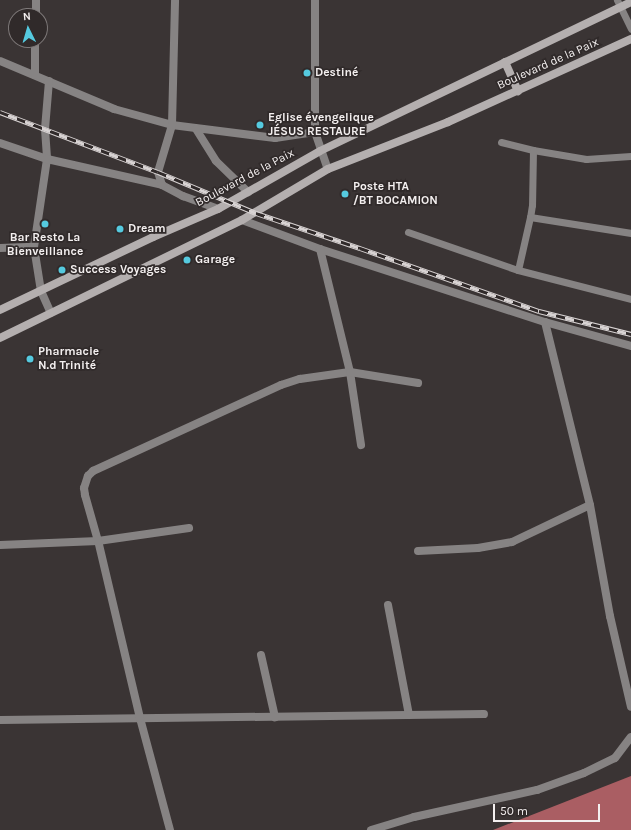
<!DOCTYPE html>
<html>
<head>
<meta charset="utf-8">
<style>
	body { margin:0 }
	#map { position:relative; width:631px; height:830px; overflow:hidden; background:#3a3434; font-family:Karla,sans-serif }
	div>[style] { position:absolute }
	[style*='--x'] { left:calc(var(--x)*1px); top:calc(var(--y)*1px); width:calc(var(--w)*1px); rotate:calc(var(--a)*1deg) }
	.water>* { inset:0; background:#aa5e63 }
	.lane>* { height:7px; margin:-3.5px; padding:0 3.5px; transform-origin:3.5px; border-radius:3.5px; background:#868383 }
	.street>* { height:8px; margin:-4px; padding:0 4px; transform-origin:4px; border-radius:4px; background:#868383 }
	.secondary>* { height:8px; margin:-4px; padding:0 4px; transform-origin:4px; border-radius:4px; background:#b4afaf }
	.rail>* { height:4.5px; margin-top:-2.25px; transform-origin:0; background:repeating-linear-gradient(90deg,#302a2a 0 9px,#d8d3d3 0 18px); box-sizing:border-box; border-block:1px solid #d8d3d3 }
	.dots>* { width:11px; height:11px; translate:-50% -50%; box-sizing:border-box; border:2px solid #302a2a; border-radius:50% }
	span { translate:-50% -50%; white-space:nowrap; text-align:center; line-height:1.15; -webkit-text-stroke:3.5px #302a2a; paint-order:stroke }
	.street-label { font-size:12px; color:#f3efef }
	.poi-label { font-size:12px; color:#f3efef; font-weight:700 }
	.left { translate:0 -50%; text-align:left }
	.north { position:absolute; left:8px; top:8px; width:40px; height:40px; box-sizing:border-box; background:#302a2a; border:1px solid #7e7979; border-radius:50%; rotate:355deg; font-size:11px; font-weight:700; line-height:16px; text-align:center; color:#f3efef }
	.north::after { content:''; display:block; margin:auto; width:14px; height:18px; background:#55cadf; clip-path:polygon(50% 0,100% 100%,50% 72%,0 100%) }
	.scale { position:absolute; left:493px; top:804px; width:107px; height:18px; box-sizing:border-box; border:2px solid #f3efef; border-top:0; padding-left:5px; font-size:12px; line-height:14px; white-space:nowrap; color:#f3efef; -webkit-text-stroke:3px #302a2a; paint-order:stroke }
</style>
</head>
<body>
<div id="map">
	<div class="water">
		<div style="clip-path:polygon(631px 776px,631px 830px,493px 830px)"></div>
	</div>
	<div class="lane">
		<div style="--x:617;--y:0;--w:32;--a:64"></div>
		<div style="--x:501;--y:142;--w:33;--a:14"></div>
		<div style="--x:533;--y:150;--w:54;--a:9.6"></div>
		<div style="--x:586;--y:159;--w:45;--a:-3.8"></div>
		<div style="--x:533;--y:150;--w:55;--a:91"></div>
		<div style="--x:532;--y:205;--w:12;--a:99"></div>
		<div style="--x:530;--y:217;--w:102;--a:9"></div>
		<div style="--x:408;--y:232;--w:116;--a:19.1"></div>
		<div style="--x:518;--y:270;--w:117;--a:14.4"></div>
		<div style="--x:518;--y:270;--w:54;--a:-77.2"></div>
	</div>
	<div class="street">
		<div style="--x:315;--y:0;--w:132;--a:90"></div>
		<div style="--x:315;--y:132;--w:39;--a:71"></div>
		<div style="--x:36;--y:16;--w:16;--a:-90"></div>
		<div style="--x:0;--y:61;--w:124;--a:22.8"></div>
		<div style="--x:114;--y:109;--w:60;--a:15.4"></div>
		<div style="--x:172;--y:125;--w:104;--a:7.2"></div>
		<div style="--x:275;--y:138;--w:40;--a:-8.5"></div>
		<div style="--x:35;--y:75;--w:35;--a:-90"></div>
		<div style="--x:49;--y:81;--w:48;--a:94.8"></div>
		<div style="--x:45;--y:129;--w:30;--a:86"></div>
		<div style="--x:47;--y:159;--w:89;--a:98.4"></div>
		<div style="--x:34;--y:247;--w:45;--a:81"></div>
		<div style="--x:41;--y:291;--w:24;--a:66"></div>
		<div style="--x:196;--y:129;--w:38;--a:58"></div>
		<div style="--x:216;--y:161;--w:45;--a:44.1"></div>
		<div style="--x:0;--y:143;--w:50;--a:18.8"></div>
		<div style="--x:47;--y:159;--w:118;--a:12.7"></div>
		<div style="--x:162;--y:185;--w:24;--a:28"></div>
		<div style="--x:183;--y:196;--w:37;--a:20"></div>
		<div style="--x:162;--y:185;--w:14;--a:-107"></div>
		<div style="--x:158;--y:172;--w:49;--a:-73.4"></div>
		<div style="--x:172;--y:125;--w:125;--a:-88.6"></div>
		<div style="--x:242;--y:220;--w:83;--a:20.4"></div>
		<div style="--x:320;--y:249;--w:237;--a:18"></div>
		<div style="--x:545;--y:322;--w:89;--a:15.6"></div>
		<div style="--x:0;--y:248;--w:34;--a:-2"></div>
		<div style="--x:320;--y:249;--w:127;--a:76.3"></div>
		<div style="--x:350;--y:372;--w:74;--a:81.4"></div>
		<div style="--x:545;--y:322;--w:188;--a:76.2"></div>
		<div style="--x:590;--y:505;--w:113;--a:79.8"></div>
		<div style="--x:610;--y:616;--w:93;--a:77"></div>
		<div style="--x:0;--y:545;--w:98;--a:-2.3"></div>
		<div style="--x:98;--y:541;--w:92;--a:-8.1"></div>
		<div style="--x:418;--y:551;--w:60;--a:-2.9"></div>
		<div style="--x:478;--y:548;--w:35;--a:-10"></div>
		<div style="--x:512;--y:542;--w:86;--a:-25.4"></div>
		<div style="--x:388;--y:605;--w:112;--a:79.2"></div>
		<div style="--x:261;--y:655;--w:64;--a:77.3"></div>
		<div style="--x:0;--y:720;--w:484;--a:-0.7"></div>
		<div style="--x:170;--y:830;--w:116;--a:-105"></div>
		<div style="--x:140;--y:718;--w:182;--a:-103.3"></div>
		<div style="--x:98;--y:541;--w:48;--a:-105.8"></div>
		<div style="--x:85;--y:495;--w:7;--a:-98"></div>
		<div style="--x:84;--y:488;--w:13;--a:-72"></div>
		<div style="--x:88;--y:476;--w:7;--a:-45"></div>
		<div style="--x:93;--y:471;--w:207;--a:-24.6"></div>
		<div style="--x:281;--y:385;--w:20;--a:-18"></div>
		<div style="--x:300;--y:379;--w:50;--a:-8"></div>
		<div style="--x:350;--y:372;--w:69;--a:9.2"></div>
		<div style="--x:371;--y:830;--w:45;--a:-16.8"></div>
		<div style="--x:414;--y:817;--w:126;--a:-12.4"></div>
		<div style="--x:537;--y:790;--w:50;--a:-19.9"></div>
		<div style="--x:584;--y:773;--w:34;--a:-26"></div>
		<div style="--x:615;--y:758;--w:26;--a:-53"></div>
	</div>
	<div class="secondary">
		<div style="--x:505;--y:62;--w:32;--a:66"></div>
		<div style="--x:0;--y:310;--w:170;--a:-25.5"></div>
		<div style="--x:153;--y:237;--w:71;--a:-23.3"></div>
		<div style="--x:218;--y:209;--w:117;--a:-29.6"></div>
		<div style="--x:320;--y:151;--w:345;--a:-25.6"></div>
		<div style="--x:0;--y:338;--w:269;--a:-26"></div>
		<div style="--x:242;--y:220;--w:100;--a:-30.7"></div>
		<div style="--x:328;--y:169;--w:129;--a:-21.4"></div>
		<div style="--x:448;--y:122;--w:201;--a:-24.4"></div>
	</div>
	<div class="rail">
		<div style="--x:0;--y:112;--w:169;--a:20.8"></div>
		<div style="--x:158;--y:172;--w:106;--a:22.7"></div>
		<div style="--x:256;--y:213;--w:110;--a:18.6"></div>
		<div style="--x:360;--y:248;--w:190;--a:19.4"></div>
		<div style="--x:539;--y:311;--w:95;--a:14"></div>
	</div>
	<div class="dots">
		<div style="left:307px;top:73px;background:#55cadf"></div>
		<div style="left:260px;top:125px;background:#55cadf"></div>
		<div style="left:345px;top:194px;background:#55cadf"></div>
		<div style="left:45px;top:224px;background:#55cadf"></div>
		<div style="left:120px;top:229px;background:#55cadf"></div>
		<div style="left:187px;top:260px;background:#55cadf"></div>
		<div style="left:62px;top:270px;background:#55cadf"></div>
		<div style="left:30px;top:359px;background:#55cadf"></div>
	</div>
	<div class="street-label">
		<span style="left:548px;top:64px;rotate:-24deg">Boulevard de la Paix</span>
		<span style="left:245px;top:178px;rotate:-28deg">Boulevard de la Paix</span>
	</div>
	<div class="poi-label">
		<span class="left" style="left:315px;top:73px">Destiné</span>
		<span class="left" style="left:268px;top:125px">Eglise évengelique<br>JÉSUS RESTAURE</span>
		<span class="left" style="left:353px;top:194px">Poste HTA<br>/BT BOCAMION</span>
		<span class="left" style="left:128px;top:229px">Dream</span>
		<span style="left:45px;top:245px">Bar Resto La<br>Bienveillance</span>
		<span class="left" style="left:195px;top:260px">Garage</span>
		<span class="left" style="left:70px;top:270px">Success Voyages</span>
		<span class="left" style="left:38px;top:359px">Pharmacie<br>N.d Trinité</span>
	</div>
	<div class="north">N</div>
	<div class="scale">50 m</div>
</div>
</body>
</html>
